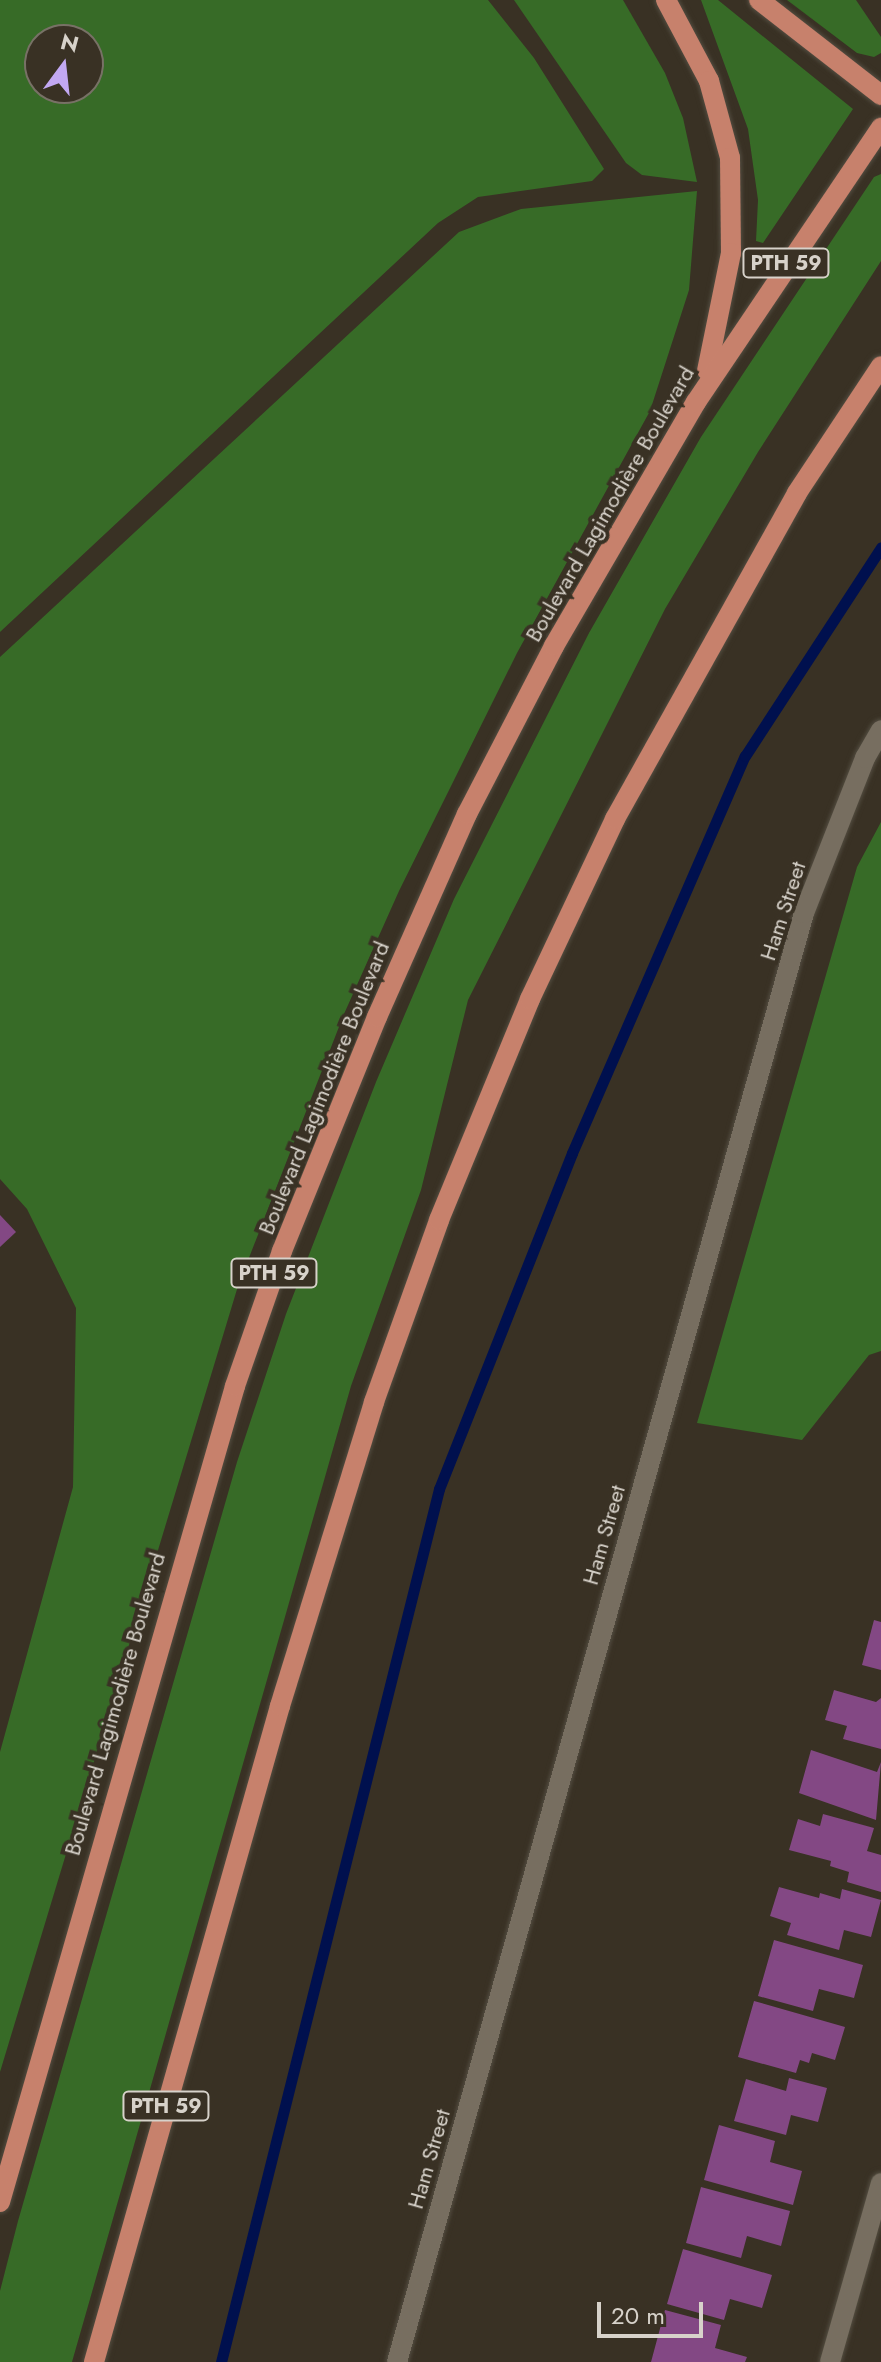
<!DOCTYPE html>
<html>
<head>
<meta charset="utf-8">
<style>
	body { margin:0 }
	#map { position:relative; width:881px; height:2362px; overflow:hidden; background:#393124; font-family:Jost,sans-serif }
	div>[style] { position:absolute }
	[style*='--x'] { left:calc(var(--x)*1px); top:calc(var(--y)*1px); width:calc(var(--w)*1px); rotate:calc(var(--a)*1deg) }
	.green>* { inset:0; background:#376b27 }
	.stream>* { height:11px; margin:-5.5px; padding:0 5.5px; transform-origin:5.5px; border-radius:5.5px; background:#00104e }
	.building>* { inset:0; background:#834884 }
	.roads { filter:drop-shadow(0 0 2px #534d41) drop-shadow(0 0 2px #534d41) }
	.minor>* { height:20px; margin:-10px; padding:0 10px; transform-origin:10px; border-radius:10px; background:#776e60 }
	.major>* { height:20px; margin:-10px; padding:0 10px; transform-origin:10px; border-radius:10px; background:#c7816c }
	span { translate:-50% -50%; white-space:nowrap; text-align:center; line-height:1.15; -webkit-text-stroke:8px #393124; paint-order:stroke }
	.shield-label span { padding:2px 6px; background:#393124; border:2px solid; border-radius:6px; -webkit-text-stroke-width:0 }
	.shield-label { font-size:20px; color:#d7d2ca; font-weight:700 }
	.street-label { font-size:22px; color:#d7d2ca }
	.north { position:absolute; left:24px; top:24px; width:80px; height:80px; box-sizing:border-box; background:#393124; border:2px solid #787166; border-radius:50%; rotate:15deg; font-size:22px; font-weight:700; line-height:32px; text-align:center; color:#d7d2ca }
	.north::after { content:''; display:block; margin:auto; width:28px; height:36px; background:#c2a8f2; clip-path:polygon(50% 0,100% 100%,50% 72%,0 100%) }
	.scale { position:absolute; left:597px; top:2302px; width:106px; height:36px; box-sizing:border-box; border:4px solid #d7d2ca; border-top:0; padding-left:10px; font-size:24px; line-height:28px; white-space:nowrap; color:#d7d2ca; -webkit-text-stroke:6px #393124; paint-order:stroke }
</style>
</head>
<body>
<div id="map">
	<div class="green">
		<div style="clip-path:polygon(evenodd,0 0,488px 0,534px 58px,604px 169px,592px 181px,478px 197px,438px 223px,0 632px,0 0,40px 40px,88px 40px,88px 88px,40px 88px,40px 40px)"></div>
		<div style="clip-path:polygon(514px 0,623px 0,665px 73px,683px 118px,697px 182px,642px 175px,626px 163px)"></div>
		<div style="clip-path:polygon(701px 0,718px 0,853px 109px,763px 243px,756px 241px,758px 200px,748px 129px)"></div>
		<div style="clip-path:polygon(787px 0,856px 0,881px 37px,881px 53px,874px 57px,857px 53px)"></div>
		<div style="clip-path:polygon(881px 174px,881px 261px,758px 452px,665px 609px,468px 1000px,421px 1190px,351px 1386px,72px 2362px,0 2362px,0 2291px,18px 2221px,237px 1462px,286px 1314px,376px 1082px,454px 899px,589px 633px,701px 437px,874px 177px)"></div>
		<div style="clip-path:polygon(697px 191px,689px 290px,650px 411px,517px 653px,399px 891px,344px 1014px,238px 1286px,0 2072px,0 1752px,73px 1487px,76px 1308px,27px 1209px,0 1179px,0 657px,459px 232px,521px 209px)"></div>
		<div style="clip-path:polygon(881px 822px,881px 1351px,869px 1355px,802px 1440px,697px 1423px,857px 867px)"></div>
	</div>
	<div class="stream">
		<div style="--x:221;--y:2362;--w:900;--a:-75.98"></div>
		<div style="--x:439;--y:1489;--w:361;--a:-68.4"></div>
		<div style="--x:572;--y:1153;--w:433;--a:-66.5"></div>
		<div style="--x:745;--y:756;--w:249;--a:-56.9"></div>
	</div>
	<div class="building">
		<div style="clip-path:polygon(0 1215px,16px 1232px,0 1247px)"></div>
		<div style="clip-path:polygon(874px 1620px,881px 1622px,881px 1670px,862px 1665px)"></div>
		<div style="clip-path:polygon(834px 1690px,876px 1702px,881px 1698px,881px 1749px,843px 1739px,847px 1726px,825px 1720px)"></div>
		<div style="clip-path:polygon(811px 1750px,877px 1772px,881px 1762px,876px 1820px,799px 1793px)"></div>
		<div style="clip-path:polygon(823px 1814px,874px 1828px,867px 1851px,881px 1855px,881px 1892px,847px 1882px,849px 1872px,830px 1866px,831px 1861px,789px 1850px,798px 1819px,820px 1826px)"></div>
		<div style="clip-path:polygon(779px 1887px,819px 1898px,820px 1893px,840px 1899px,842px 1889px,881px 1900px,871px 1937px,844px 1930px,839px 1950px,787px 1935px,791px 1923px,770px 1916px)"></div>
		<div style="clip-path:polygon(774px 1940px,863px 1965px,854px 1998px,819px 1989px,813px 2011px,758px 1996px)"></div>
		<div style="clip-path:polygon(754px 2001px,845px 2027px,835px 2060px,812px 2053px,809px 2063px,800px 2060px,796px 2073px,738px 2057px)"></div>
		<div style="clip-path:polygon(789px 2078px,827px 2088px,818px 2122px,791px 2115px,786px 2135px,734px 2121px,746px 2079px,786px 2091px)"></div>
		<div style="clip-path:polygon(719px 2125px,775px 2141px,770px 2162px,802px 2171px,793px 2205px,704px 2180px)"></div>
		<div style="clip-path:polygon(701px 2187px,790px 2211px,781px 2246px,747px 2236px,741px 2258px,686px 2243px)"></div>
		<div style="clip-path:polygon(683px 2249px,772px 2275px,762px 2308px,730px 2299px,724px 2320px,667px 2304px)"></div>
		<div style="clip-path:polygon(665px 2310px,721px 2325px,715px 2348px,747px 2357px,745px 2362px,651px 2362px)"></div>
	</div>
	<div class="roads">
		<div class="minor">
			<div style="--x:397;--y:2362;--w:1505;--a:-74.31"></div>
			<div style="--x:804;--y:913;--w:167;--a:-68.5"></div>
			<div style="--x:865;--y:758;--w:32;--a:-60"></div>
			<div style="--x:830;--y:2362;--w:186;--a:-74.1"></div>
		</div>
		<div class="major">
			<div style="--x:666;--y:0;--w:92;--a:62"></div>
			<div style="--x:709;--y:81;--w:80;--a:74.7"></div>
			<div style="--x:730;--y:158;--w:95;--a:89.4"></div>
			<div style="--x:731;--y:253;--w:120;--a:101.5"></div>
			<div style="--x:759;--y:0;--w:155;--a:37.9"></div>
			<div style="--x:0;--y:2202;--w:849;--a:-73.93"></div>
			<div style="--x:235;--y:1386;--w:143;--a:-70.8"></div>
			<div style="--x:282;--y:1251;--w:253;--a:-67.9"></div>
			<div style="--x:377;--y:1017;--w:222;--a:-66.1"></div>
			<div style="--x:467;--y:814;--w:189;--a:-62.6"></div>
			<div style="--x:554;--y:646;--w:282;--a:-59.8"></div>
			<div style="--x:696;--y:402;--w:331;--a:-56"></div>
			<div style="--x:94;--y:2362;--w:682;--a:-74.17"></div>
			<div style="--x:280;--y:1706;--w:318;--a:-72.8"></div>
			<div style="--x:374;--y:1402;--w:193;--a:-70.3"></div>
			<div style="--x:439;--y:1220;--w:239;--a:-67.6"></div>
			<div style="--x:530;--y:999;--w:199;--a:-64.7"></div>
			<div style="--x:615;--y:819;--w:373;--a:-60.8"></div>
			<div style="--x:797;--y:493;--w:152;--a:-56.5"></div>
		</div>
	</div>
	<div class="shield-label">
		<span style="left:786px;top:263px">PTH 59</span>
		<span style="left:274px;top:1273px">PTH 59</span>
		<span style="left:166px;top:2106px">PTH 59</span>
	</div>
	<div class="street-label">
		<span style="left:610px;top:504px;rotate:-60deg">Boulevard Lagimodière Boulevard</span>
		<span style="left:783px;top:911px;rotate:-72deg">Ham Street</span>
		<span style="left:324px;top:1088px;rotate:-68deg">Boulevard Lagimodière Boulevard</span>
		<span style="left:604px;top:1535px;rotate:-74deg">Ham Street</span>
		<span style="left:115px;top:1704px;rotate:-74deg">Boulevard Lagimodière Boulevard</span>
		<span style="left:429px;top:2159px;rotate:-74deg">Ham Street</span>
	</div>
	<div class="north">N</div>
	<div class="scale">20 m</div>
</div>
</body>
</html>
